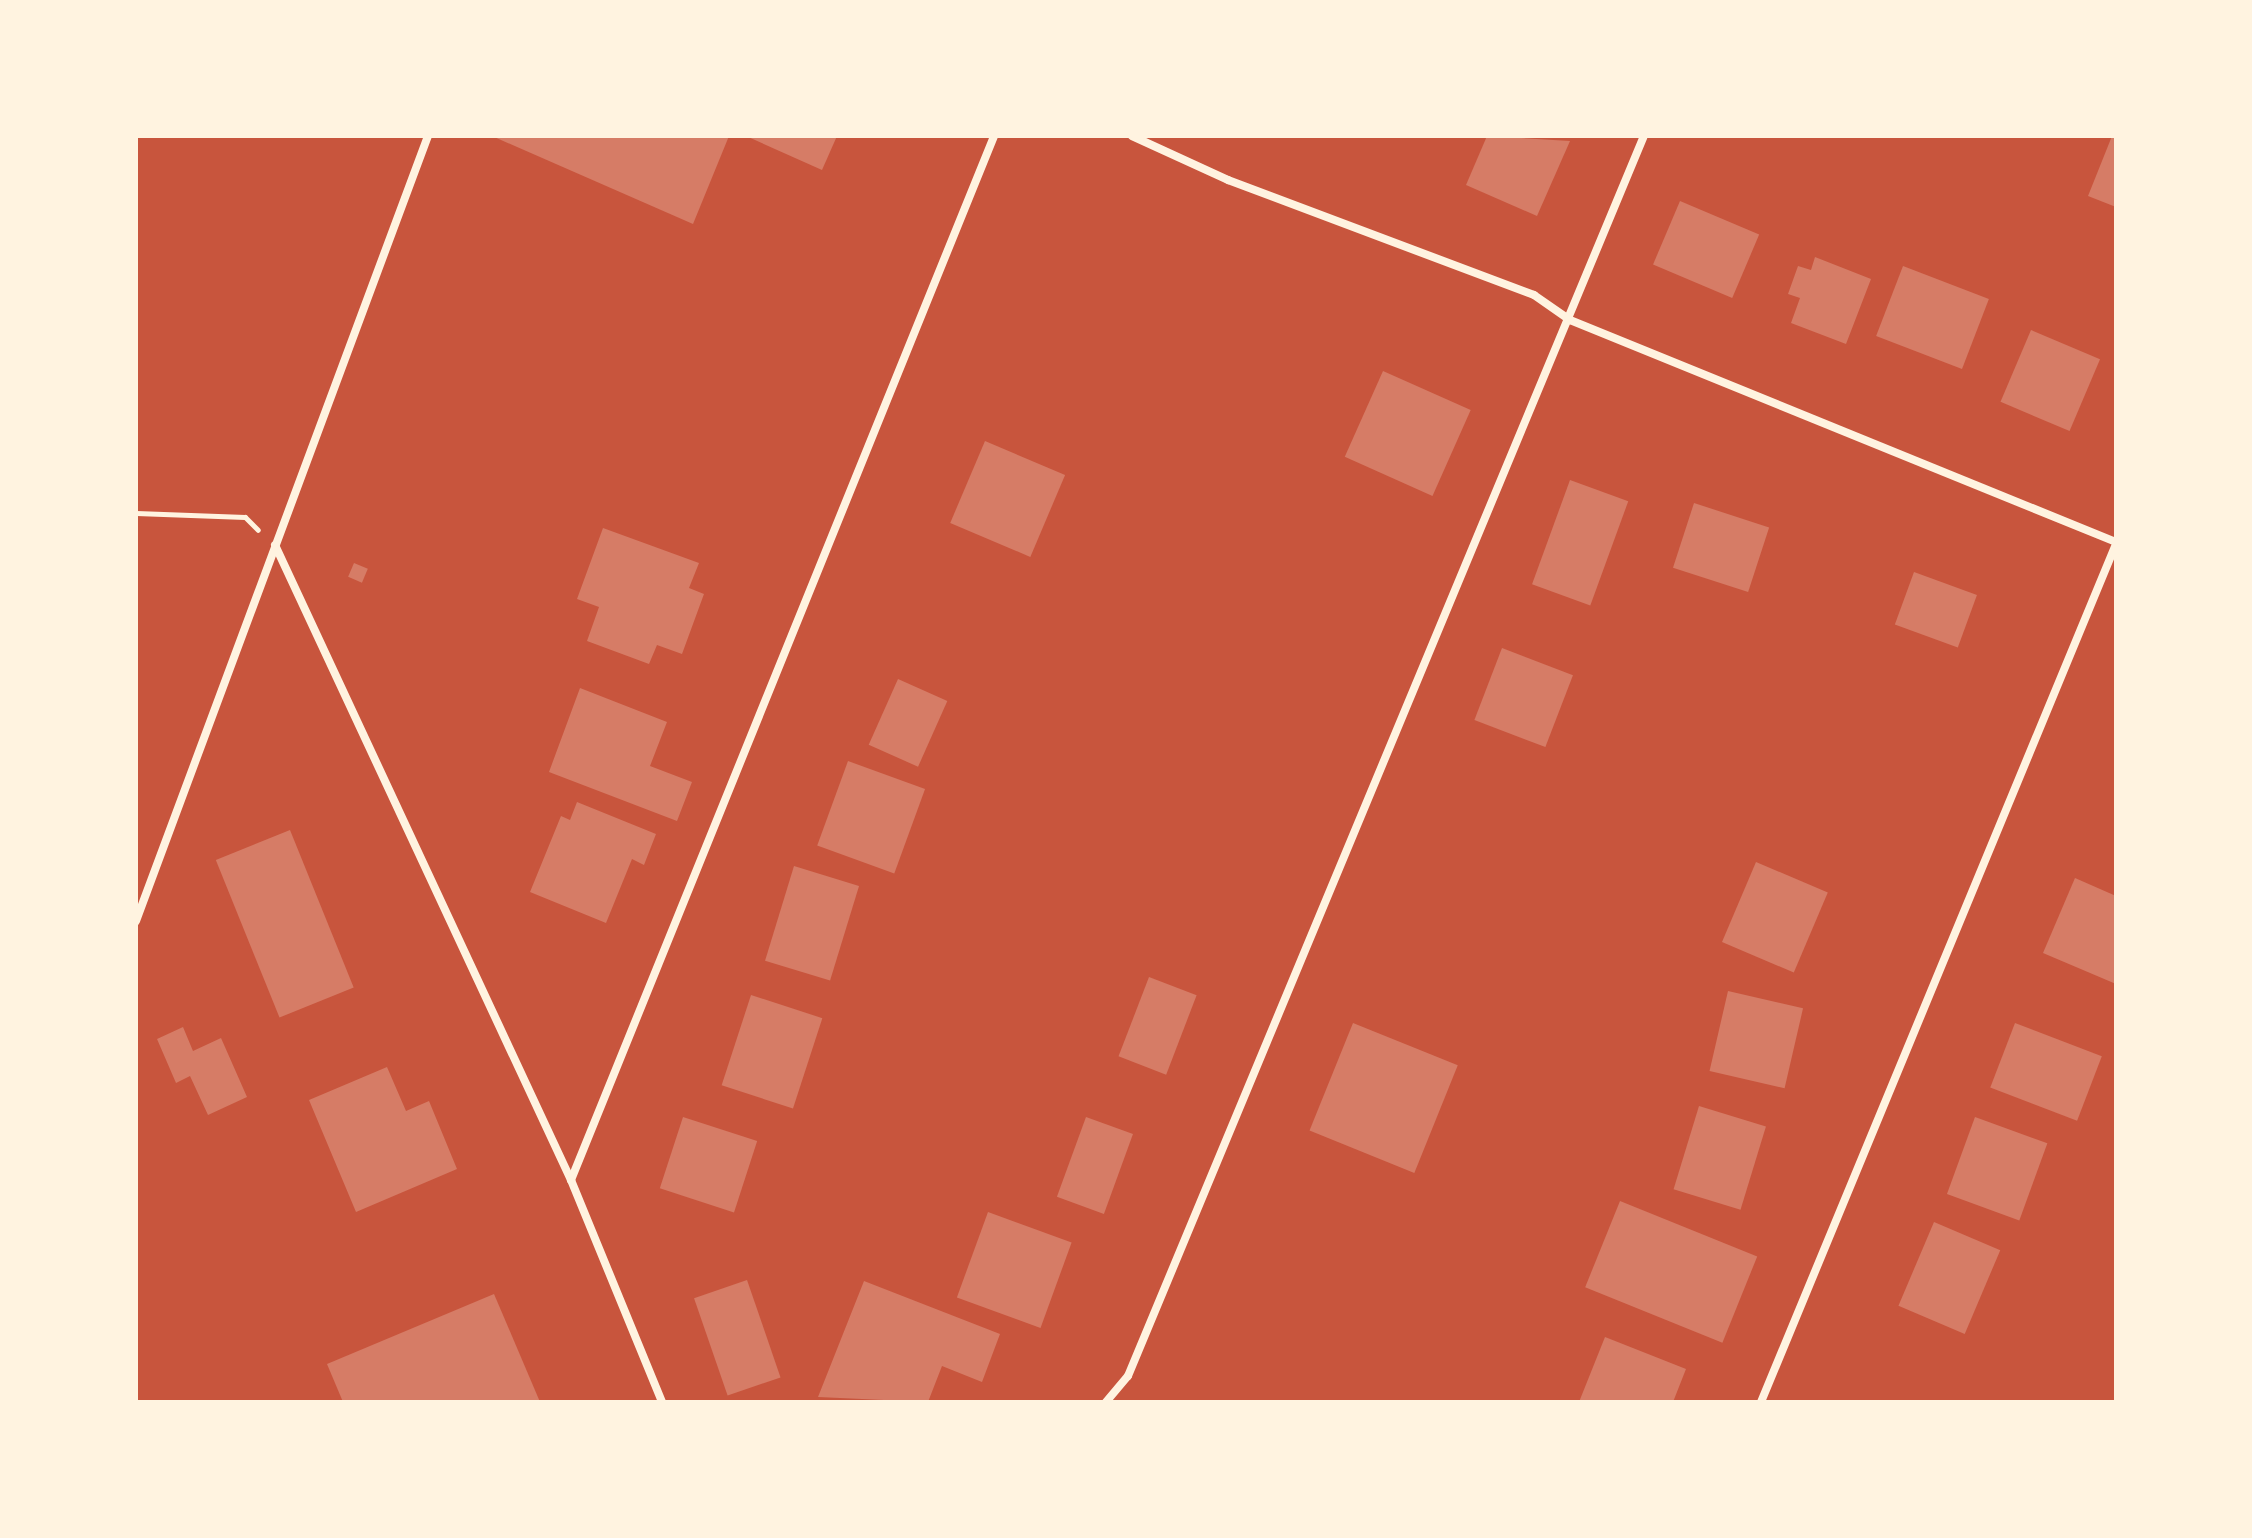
<!DOCTYPE html>
<html>
<head>
<meta charset="utf-8">
<style>
	body { margin:0 }
	#map { position:relative; width:2252px; height:1538px; overflow:hidden; background:#c8553d; font-family:"DM Sans",sans-serif }
	div>[style] { position:absolute }
	[style*='--x'] { left:calc(var(--x)*1px); top:calc(var(--y)*1px); width:calc(var(--w)*1px); rotate:calc(var(--a)*1deg) }
	.building>* { inset:0; background:#d67c66; transform-origin:0 0 }
	.path>* { height:5px; margin:-2.5px; padding:0 2.5px; transform-origin:2.5px; border-radius:2.5px; background:#fff3e0 }
	.minor>* { height:8px; margin:-4px; padding:0 4px; transform-origin:4px; border-radius:4px; background:#fff3e0 }
	span { translate:-50% -50%; white-space:nowrap; text-align:center; line-height:1.15; -webkit-text-stroke:7px #fff3e0; paint-order:stroke }
	.frame { position:absolute; inset:0; border:138px solid #fff3e0; pointer-events:none }
</style>
</head>
<body>
<div id="map">
	<div class="building">
		<div style="clip-path:polygon(492px 136px,729px 136px,693px 224px)"></div>
		<div style="clip-path:polygon(746px 136px,837px 136px,822px 170px)"></div>
		<div style="clip-path:polygon(1487px 136px,1570px 141px,1537px 216px,1466px 185px)"></div>
		<div style="clip-path:polygon(2112px 136px,2116px 136px,2116px 207px,2088px 196px)"></div>
		<div style="left:1680px;top:201px;width:86px;height:69px;rotate:23deg"></div>
		<div style="clip-path:polygon(1815px 257px,1871px 279px,1846px 344px,1791px 323px,1800px 298px,1788px 294px,1798px 266px,1811px 270px)"></div>
		<div style="left:1903px;top:266px;width:92px;height:75px;rotate:21deg"></div>
		<div style="left:2031px;top:330px;width:75px;height:78px;rotate:23deg"></div>
		<div style="left:1383px;top:371px;width:96px;height:94px;rotate:24deg"></div>
		<div style="left:985px;top:441px;width:87px;height:89px;rotate:23deg"></div>
		<div style="left:1570px;top:480px;width:62px;height:111px;rotate:20deg"></div>
		<div style="left:1694px;top:503px;width:79px;height:68px;rotate:18deg"></div>
		<div style="clip-path:polygon(603px 528px,699px 563px,689px 588px,704px 594px,682px 654px,657px 645px,649px 664px,587px 641px,599px 607px,577px 599px)"></div>
		<div style="left:354px;top:563px;width:15px;height:15px;rotate:23deg"></div>
		<div style="left:1914px;top:572px;width:67px;height:56px;rotate:20deg"></div>
		<div style="left:1502px;top:648px;width:76px;height:77px;rotate:21deg"></div>
		<div style="left:898px;top:679px;width:54px;height:72px;rotate:24deg"></div>
		<div style="clip-path:polygon(580px 688px,667px 722px,650px 766px,692px 782px,677px 821px,549px 772px)"></div>
		<div style="left:848px;top:761px;width:82px;height:90px;rotate:20deg"></div>
		<div style="clip-path:polygon(577px 802px,656px 834px,644px 865px,632px 859px,606px 923px,530px 892px,561px 816px,570px 820px)"></div>
		<div style="left:290px;top:830px;width:170px;height:80px;rotate:68deg"></div>
		<div style="left:1756px;top:862px;width:78px;height:87px;rotate:23deg"></div>
		<div style="left:794px;top:866px;width:68px;height:99px;rotate:17deg"></div>
		<div style="clip-path:polygon(2075px 878px,2116px 896px,2116px 984px,2043px 953px)"></div>
		<div style="left:1149px;top:977px;width:51px;height:85px;rotate:21deg"></div>
		<div style="left:1728px;top:991px;width:77px;height:82px;rotate:13deg"></div>
		<div style="left:751px;top:995px;width:75px;height:95px;rotate:18deg"></div>
		<div style="left:1353px;top:1023px;width:113px;height:116px;rotate:22deg"></div>
		<div style="left:2015px;top:1023px;width:93px;height:69px;rotate:21deg"></div>
		<div style="clip-path:polygon(183px 1027px,193px 1051px,221px 1038px,247px 1097px,208px 1115px,190px 1076px,176px 1083px,157px 1039px)"></div>
		<div style="clip-path:polygon(387px 1067px,406px 1111px,429px 1101px,457px 1169px,356px 1212px,309px 1100px)"></div>
		<div style="left:1699px;top:1106px;width:70px;height:87px;rotate:17deg"></div>
		<div style="left:683px;top:1117px;width:78px;height:75px;rotate:18deg"></div>
		<div style="left:1086px;top:1117px;width:50px;height:85px;rotate:20deg"></div>
		<div style="left:1975px;top:1117px;width:77px;height:82px;rotate:20deg"></div>
		<div style="left:1620px;top:1201px;width:148px;height:93px;rotate:22deg"></div>
		<div style="left:988px;top:1212px;width:89px;height:91px;rotate:20deg"></div>
		<div style="left:1934px;top:1222px;width:72px;height:91px;rotate:23deg"></div>
		<div style="left:747px;top:1280px;width:103px;height:56px;rotate:71deg"></div>
		<div style="clip-path:polygon(864px 1281px,1000px 1334px,982px 1382px,942px 1366px,928px 1402px,818px 1397px)"></div>
		<div style="clip-path:polygon(494px 1294px,540px 1402px,343px 1402px,327px 1364px)"></div>
		<div style="clip-path:polygon(1605px 1337px,1686px 1369px,1673px 1402px,1579px 1402px)"></div>
	</div>
	<div class="path">
		<div style="--x:136;--y:513;--w:109;--a:2.1"></div>
		<div style="--x:245;--y:517;--w:18;--a:45"></div>
	</div>
	<div class="minor">
		<div style="--x:1132;--y:136;--w:106;--a:24.6"></div>
		<div style="--x:1228;--y:180;--w:327;--a:20.6"></div>
		<div style="--x:1534;--y:295;--w:44;--a:34.8"></div>
		<div style="--x:1570;--y:320;--w:589;--a:22.13"></div>
		<div style="--x:275;--y:545;--w:701;--a:65.01"></div>
		<div style="--x:571;--y:1180;--w:240;--a:67.7"></div>
		<div style="--x:136;--y:921;--w:838;--a:-69.6"></div>
		<div style="--x:571;--y:1180;--w:1126;--a:-67.94"></div>
		<div style="--x:1106;--y:1402;--w:34;--a:-50"></div>
		<div style="--x:1128;--y:1376;--w:1343;--a:-67.41"></div>
		<div style="--x:1761;--y:1402;--w:929;--a:-67.52"></div>
	</div>
	<div class="frame"></div>
</div>
</body>
</html>
